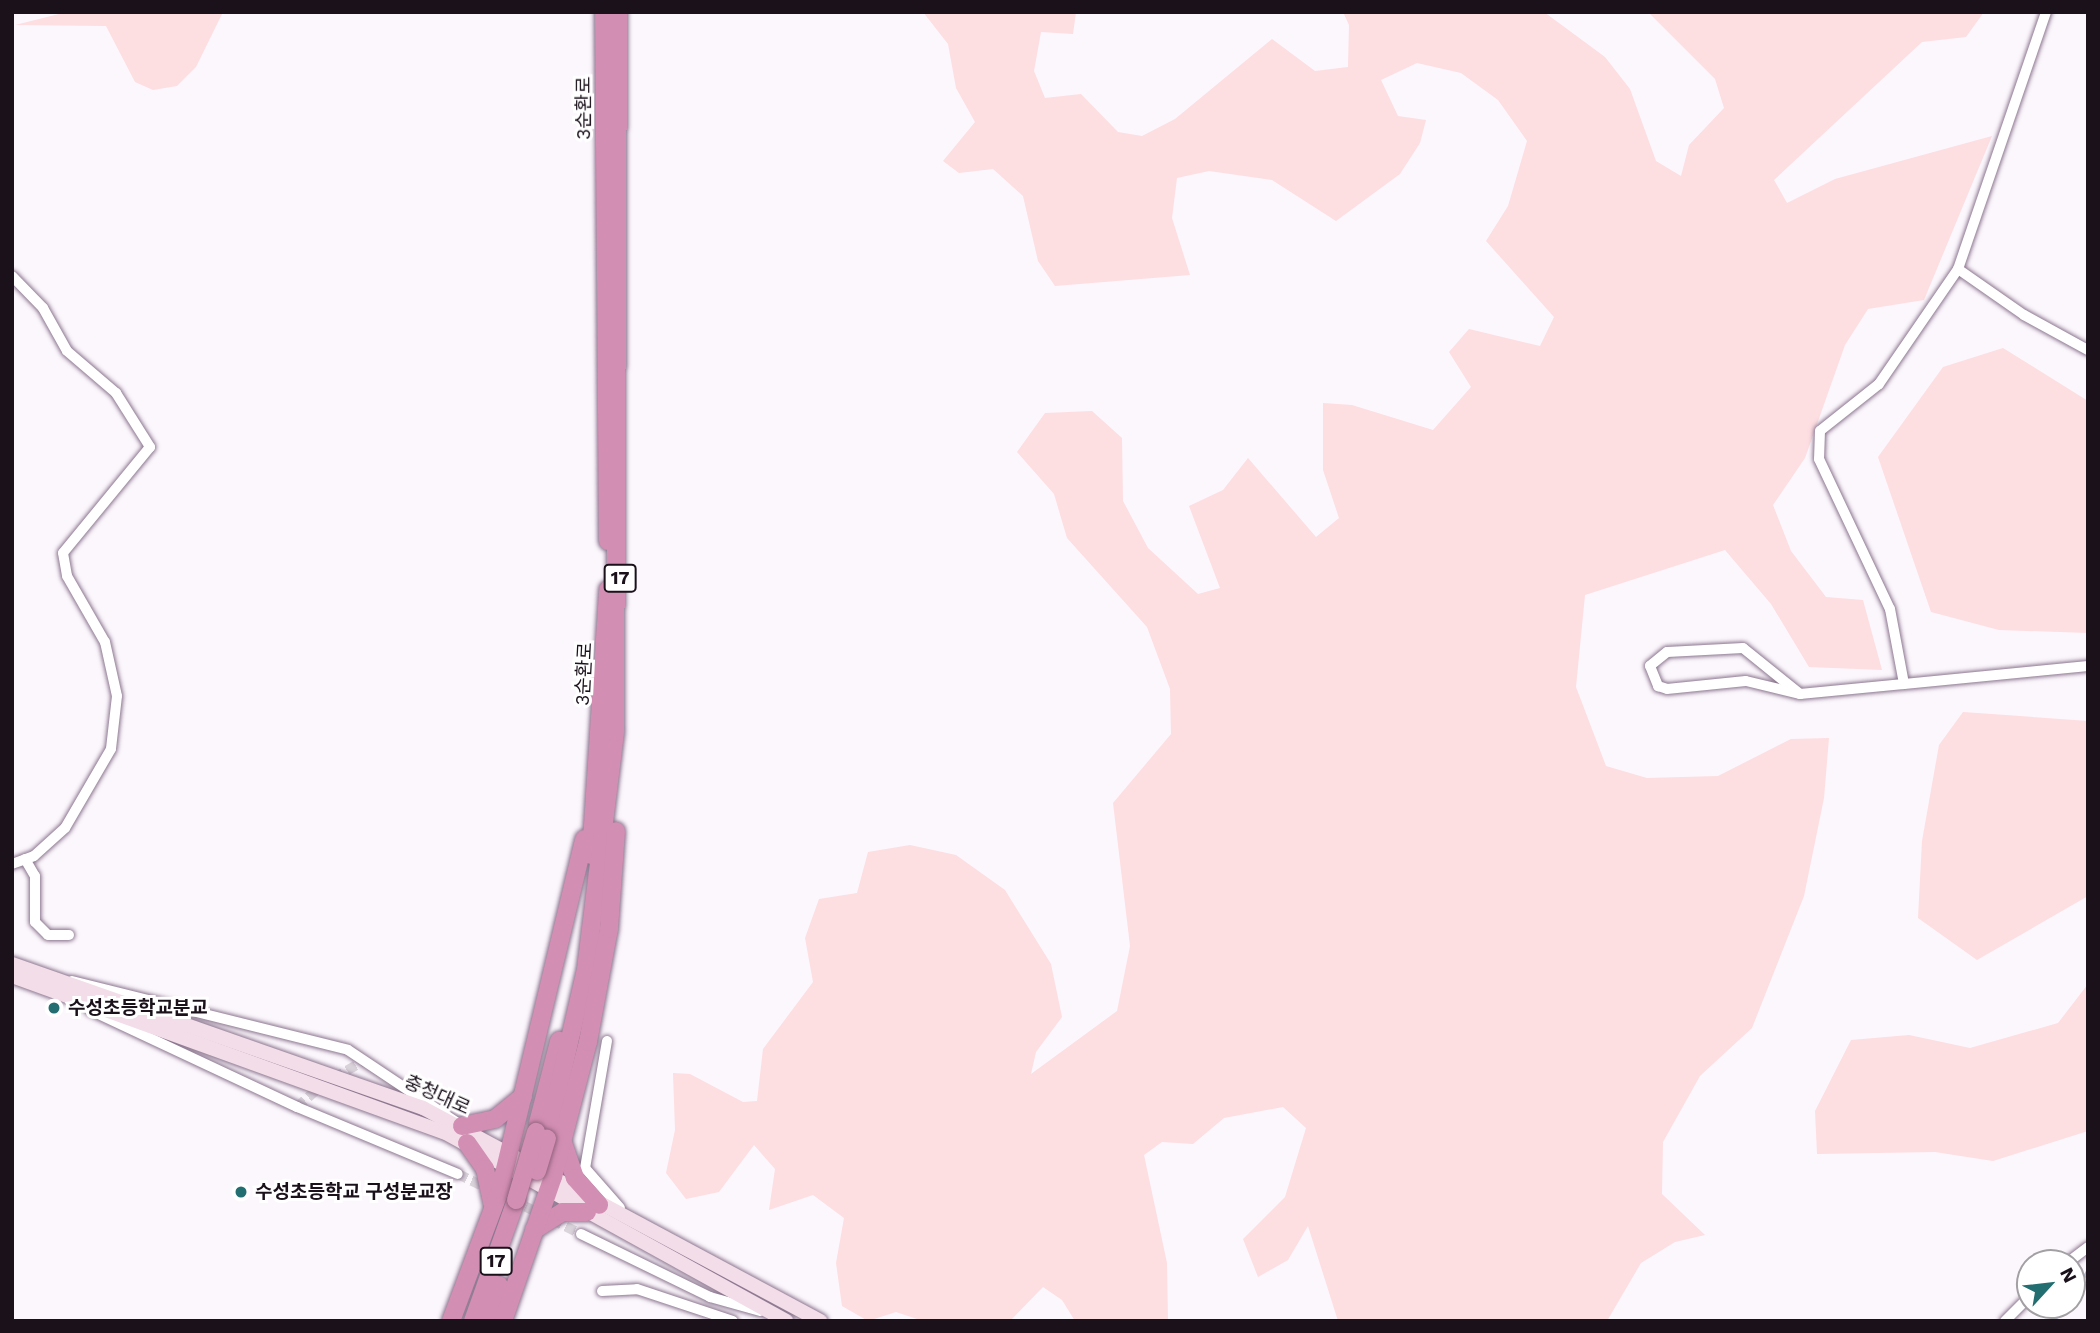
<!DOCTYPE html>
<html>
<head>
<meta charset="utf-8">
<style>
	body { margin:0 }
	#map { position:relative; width:2100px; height:1333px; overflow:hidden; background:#fcf7fd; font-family:"Work Sans","Noto Sans KR",sans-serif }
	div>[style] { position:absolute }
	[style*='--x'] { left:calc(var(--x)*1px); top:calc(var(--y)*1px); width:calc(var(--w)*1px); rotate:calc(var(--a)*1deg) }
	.green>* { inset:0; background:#fddee1 }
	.stream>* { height:2.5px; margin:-1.25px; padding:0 1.25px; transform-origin:1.25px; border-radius:1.25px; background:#adb9e2 }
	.street-tunnel>* { height:10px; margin-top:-5px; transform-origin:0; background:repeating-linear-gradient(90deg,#dad4db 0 10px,transparent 0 15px) }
	.roads { filter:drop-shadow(0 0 2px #8c768f) drop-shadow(0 0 2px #8c768f) }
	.street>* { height:10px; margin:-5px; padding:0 5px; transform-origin:5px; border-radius:5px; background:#fff }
	.secondary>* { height:14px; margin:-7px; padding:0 7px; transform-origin:7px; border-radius:7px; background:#f2dde8 }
	.highway>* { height:18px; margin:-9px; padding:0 9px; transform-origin:9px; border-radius:9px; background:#d28eb3 }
	.bridges { filter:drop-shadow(0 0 2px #92627e) drop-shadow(0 0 2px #92627e) }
	.highway-bridge>* { height:18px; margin:-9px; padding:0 9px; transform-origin:9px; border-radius:9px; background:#d28eb3 }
	.dots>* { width:19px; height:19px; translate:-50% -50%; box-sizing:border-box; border:4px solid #fff; border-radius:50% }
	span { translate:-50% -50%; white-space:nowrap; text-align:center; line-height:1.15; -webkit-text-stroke:6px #fff; paint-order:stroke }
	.shield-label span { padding:2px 5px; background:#fff; border:2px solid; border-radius:5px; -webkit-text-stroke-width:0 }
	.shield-label { font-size:18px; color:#1a111b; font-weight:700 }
	.street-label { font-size:19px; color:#1a111b }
	.poi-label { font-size:19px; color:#1a111b; font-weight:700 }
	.left { translate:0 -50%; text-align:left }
	.frame { position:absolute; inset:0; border:14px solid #1a111b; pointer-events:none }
	.north { position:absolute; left:2016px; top:1249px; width:70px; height:70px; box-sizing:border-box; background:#fff; border:2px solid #a3a0a4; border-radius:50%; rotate:63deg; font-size:19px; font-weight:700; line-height:28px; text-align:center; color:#1a111b }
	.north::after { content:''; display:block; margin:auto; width:24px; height:32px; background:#236e71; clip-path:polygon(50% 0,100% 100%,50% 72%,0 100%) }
</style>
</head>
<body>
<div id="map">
	<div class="green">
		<div style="clip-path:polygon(67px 12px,222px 12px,222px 14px,196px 67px,177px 86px,153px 90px,135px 82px,106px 26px,15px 25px)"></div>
		<div style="clip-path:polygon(923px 12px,1076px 12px,1073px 34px,1041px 32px,1034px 71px,1045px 98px,1081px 94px,1118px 132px,1142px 136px,1175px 119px,1272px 39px,1315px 71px,1348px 67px,1349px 25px,1343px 12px,1544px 12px,1605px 57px,1630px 89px,1656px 161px,1681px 176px,1689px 145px,1724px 108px,1715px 79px,1648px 12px,1984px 12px,1966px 37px,1922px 42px,1774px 180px,1787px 203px,1835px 179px,1992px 136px,1924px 300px,1868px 309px,1845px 345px,1805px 458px,1773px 505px,1791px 551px,1826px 597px,1863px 600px,1882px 670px,1809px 667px,1771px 604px,1725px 550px,1585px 595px,1576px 687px,1606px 766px,1647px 778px,1718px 776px,1791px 739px,1829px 738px,1824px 798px,1804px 896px,1752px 1028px,1700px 1076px,1663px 1142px,1662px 1194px,1705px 1235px,1675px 1242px,1641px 1263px,1607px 1321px,1338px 1321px,1308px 1226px,1288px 1260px,1258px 1277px,1243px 1239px,1285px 1197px,1306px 1128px,1283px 1107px,1224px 1118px,1193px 1144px,1162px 1142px,1144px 1155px,1167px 1263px,1168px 1321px,1075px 1321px,1062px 1300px,1043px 1287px,1010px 1321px,923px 1321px,896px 1312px,868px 1321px,842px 1306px,836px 1263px,844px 1218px,813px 1195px,769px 1210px,775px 1169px,754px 1145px,719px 1192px,686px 1199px,666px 1173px,675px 1130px,673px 1073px,690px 1074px,743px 1102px,757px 1101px,763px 1049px,813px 982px,805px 938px,819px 899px,857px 893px,868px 852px,910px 845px,956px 855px,1005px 890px,1051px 964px,1062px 1017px,1036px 1052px,1031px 1074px,1117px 1011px,1130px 946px,1113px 803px,1171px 734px,1170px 689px,1147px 627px,1067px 538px,1054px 494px,1017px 452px,1045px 413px,1092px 411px,1122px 438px,1123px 501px,1148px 548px,1198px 594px,1220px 588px,1189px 506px,1223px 490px,1248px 458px,1316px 537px,1339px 518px,1323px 470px,1323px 403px,1352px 405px,1433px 430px,1471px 387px,1449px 352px,1469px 329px,1540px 346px,1554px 317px,1486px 241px,1508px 206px,1527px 141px,1498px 100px,1461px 73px,1417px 63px,1381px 80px,1398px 116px,1426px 120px,1420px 143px,1400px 174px,1336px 221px,1272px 180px,1209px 171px,1177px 178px,1172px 218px,1190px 275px,1055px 286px,1038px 261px,1023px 196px,993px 169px,959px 173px,943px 161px,975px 122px,956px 88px,948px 44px)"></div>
		<div style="clip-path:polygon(2003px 348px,2088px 401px,2088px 633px,1999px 630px,1931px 612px,1878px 457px,1943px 367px)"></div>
		<div style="clip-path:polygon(1963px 712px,2088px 721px,2088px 896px,1977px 960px,1918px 918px,1922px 841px,1939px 745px)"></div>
		<div style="clip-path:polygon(2088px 984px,2088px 1131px,1993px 1161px,1935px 1152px,1817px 1154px,1815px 1111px,1851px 1040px,1909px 1035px,1970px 1048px,2058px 1023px)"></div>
	</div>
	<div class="stream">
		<div style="--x:2072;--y:1298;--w:33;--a:-61"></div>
		<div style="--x:2053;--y:1321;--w:21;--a:-51"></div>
	</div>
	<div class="street-tunnel">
		<div style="--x:334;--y:1078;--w:34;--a:-30"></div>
		<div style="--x:297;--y:1107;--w:32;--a:-41"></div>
		<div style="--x:458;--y:1174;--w:34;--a:26"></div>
		<div style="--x:512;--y:1200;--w:77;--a:26.2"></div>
	</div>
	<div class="roads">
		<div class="street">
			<div style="--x:2046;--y:12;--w:272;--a:108.9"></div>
			<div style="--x:1958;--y:269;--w:140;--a:124.5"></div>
			<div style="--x:1879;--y:384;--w:75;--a:141.5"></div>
			<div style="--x:1820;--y:431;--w:28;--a:92"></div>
			<div style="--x:1819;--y:459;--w:166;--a:64.7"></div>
			<div style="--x:1890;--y:609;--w:76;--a:79.4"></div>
			<div style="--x:1904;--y:684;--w:185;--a:-5.6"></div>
			<div style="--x:1958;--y:269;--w:80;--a:34.9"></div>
			<div style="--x:2024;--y:315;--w:73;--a:28.7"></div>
			<div style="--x:12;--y:276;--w:45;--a:45.9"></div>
			<div style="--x:43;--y:308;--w:49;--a:60.8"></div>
			<div style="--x:67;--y:351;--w:65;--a:40.6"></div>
			<div style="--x:116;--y:393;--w:64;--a:57.8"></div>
			<div style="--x:150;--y:447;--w:137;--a:129.4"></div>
			<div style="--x:63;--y:553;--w:23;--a:80"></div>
			<div style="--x:67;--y:576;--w:76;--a:60.1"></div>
			<div style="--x:105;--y:642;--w:55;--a:77.5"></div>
			<div style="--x:117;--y:696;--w:53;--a:96.5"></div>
			<div style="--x:111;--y:749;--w:91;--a:120.2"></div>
			<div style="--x:65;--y:828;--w:42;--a:137.9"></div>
			<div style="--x:34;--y:856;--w:23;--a:160"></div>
			<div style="--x:1800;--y:694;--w:73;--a:-141.1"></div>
			<div style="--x:1743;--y:648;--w:76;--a:177"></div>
			<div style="--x:1667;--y:652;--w:22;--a:141"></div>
			<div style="--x:1650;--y:666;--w:22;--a:68"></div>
			<div style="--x:1658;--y:686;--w:9;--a:18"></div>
			<div style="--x:1667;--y:689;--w:79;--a:-5.8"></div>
			<div style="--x:1746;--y:681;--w:56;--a:13.5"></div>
			<div style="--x:1800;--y:694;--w:104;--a:-5.5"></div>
			<div style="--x:25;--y:859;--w:20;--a:60"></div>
			<div style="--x:35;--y:876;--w:46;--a:90"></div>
			<div style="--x:35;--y:922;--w:18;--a:45"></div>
			<div style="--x:48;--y:935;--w:21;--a:0"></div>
			<div style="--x:72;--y:981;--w:284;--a:14"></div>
			<div style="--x:348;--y:1050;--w:137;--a:33.7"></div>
			<div style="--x:90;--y:1010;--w:229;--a:25.1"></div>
			<div style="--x:297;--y:1107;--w:174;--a:22.6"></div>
			<div style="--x:607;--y:1041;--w:129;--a:99.8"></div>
			<div style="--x:585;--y:1168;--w:53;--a:48.8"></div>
			<div style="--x:581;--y:1234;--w:144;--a:26"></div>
			<div style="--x:710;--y:1297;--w:52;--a:15.6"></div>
			<div style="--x:2067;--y:1263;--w:26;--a:-37"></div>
			<div style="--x:602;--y:1291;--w:35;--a:-3"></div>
			<div style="--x:637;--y:1289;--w:101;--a:18.4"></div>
			<div style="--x:2005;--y:1321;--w:35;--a:-45"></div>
		</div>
		<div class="secondary">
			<div style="--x:12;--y:964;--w:435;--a:19.3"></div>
			<div style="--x:423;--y:1108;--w:451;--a:28.2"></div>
			<div style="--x:12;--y:976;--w:459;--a:19.9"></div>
			<div style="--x:444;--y:1132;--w:391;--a:28.9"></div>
		</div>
		<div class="highway">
			<div style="--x:604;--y:12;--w:529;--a:89.57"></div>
			<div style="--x:591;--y:855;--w:266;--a:-86.3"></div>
			<div style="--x:538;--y:1123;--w:85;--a:-75.6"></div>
			<div style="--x:462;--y:1126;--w:34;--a:-12"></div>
			<div style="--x:495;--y:1119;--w:36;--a:-39"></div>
			<div style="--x:547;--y:1138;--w:173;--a:-77"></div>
			<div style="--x:586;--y:969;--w:239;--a:-83"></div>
			<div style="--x:615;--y:732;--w:720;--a:-89.76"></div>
			<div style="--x:467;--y:1143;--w:32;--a:55"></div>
			<div style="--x:485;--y:1169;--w:35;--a:78"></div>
			<div style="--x:563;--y:1143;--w:37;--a:71"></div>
			<div style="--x:575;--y:1178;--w:36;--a:48"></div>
			<div style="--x:534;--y:1230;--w:34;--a:-32"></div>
			<div style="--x:563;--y:1212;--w:24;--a:0"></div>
			<div style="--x:451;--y:1321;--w:140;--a:-69.5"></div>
			<div style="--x:500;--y:1190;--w:361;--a:-76.5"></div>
			<div style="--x:473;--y:1321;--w:128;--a:-70.4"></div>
			<div style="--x:486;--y:1321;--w:38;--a:-70"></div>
			<div style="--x:503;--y:1321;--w:152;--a:-70.9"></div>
			<div style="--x:553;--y:1177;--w:139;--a:-75.5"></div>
			<div style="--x:588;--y:1042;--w:115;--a:-79.5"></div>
			<div style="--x:609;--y:929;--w:98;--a:-85.9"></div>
		</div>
	</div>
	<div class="bridges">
		<div class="highway-bridge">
			<div style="--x:537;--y:1171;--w:34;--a:-73"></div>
			<div style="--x:516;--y:1200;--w:71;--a:-73.6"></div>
		</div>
	</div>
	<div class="dots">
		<div style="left:54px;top:1008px;background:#236e71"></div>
		<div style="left:241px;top:1192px;background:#236e71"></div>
	</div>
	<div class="shield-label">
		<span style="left:620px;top:578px">17</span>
		<span style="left:496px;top:1261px">17</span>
	</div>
	<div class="street-label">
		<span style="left:584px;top:108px;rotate:-90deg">3순환로</span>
		<span style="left:584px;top:674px;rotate:-87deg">3순환로</span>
		<span style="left:437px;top:1095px;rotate:24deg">충청대로</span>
	</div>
	<div class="poi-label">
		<span class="left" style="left:68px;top:1008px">수성초등학교분교</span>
		<span class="left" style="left:255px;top:1192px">수성초등학교 구성분교장</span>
	</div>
	<div class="frame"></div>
	<div class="north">N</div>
</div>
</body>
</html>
